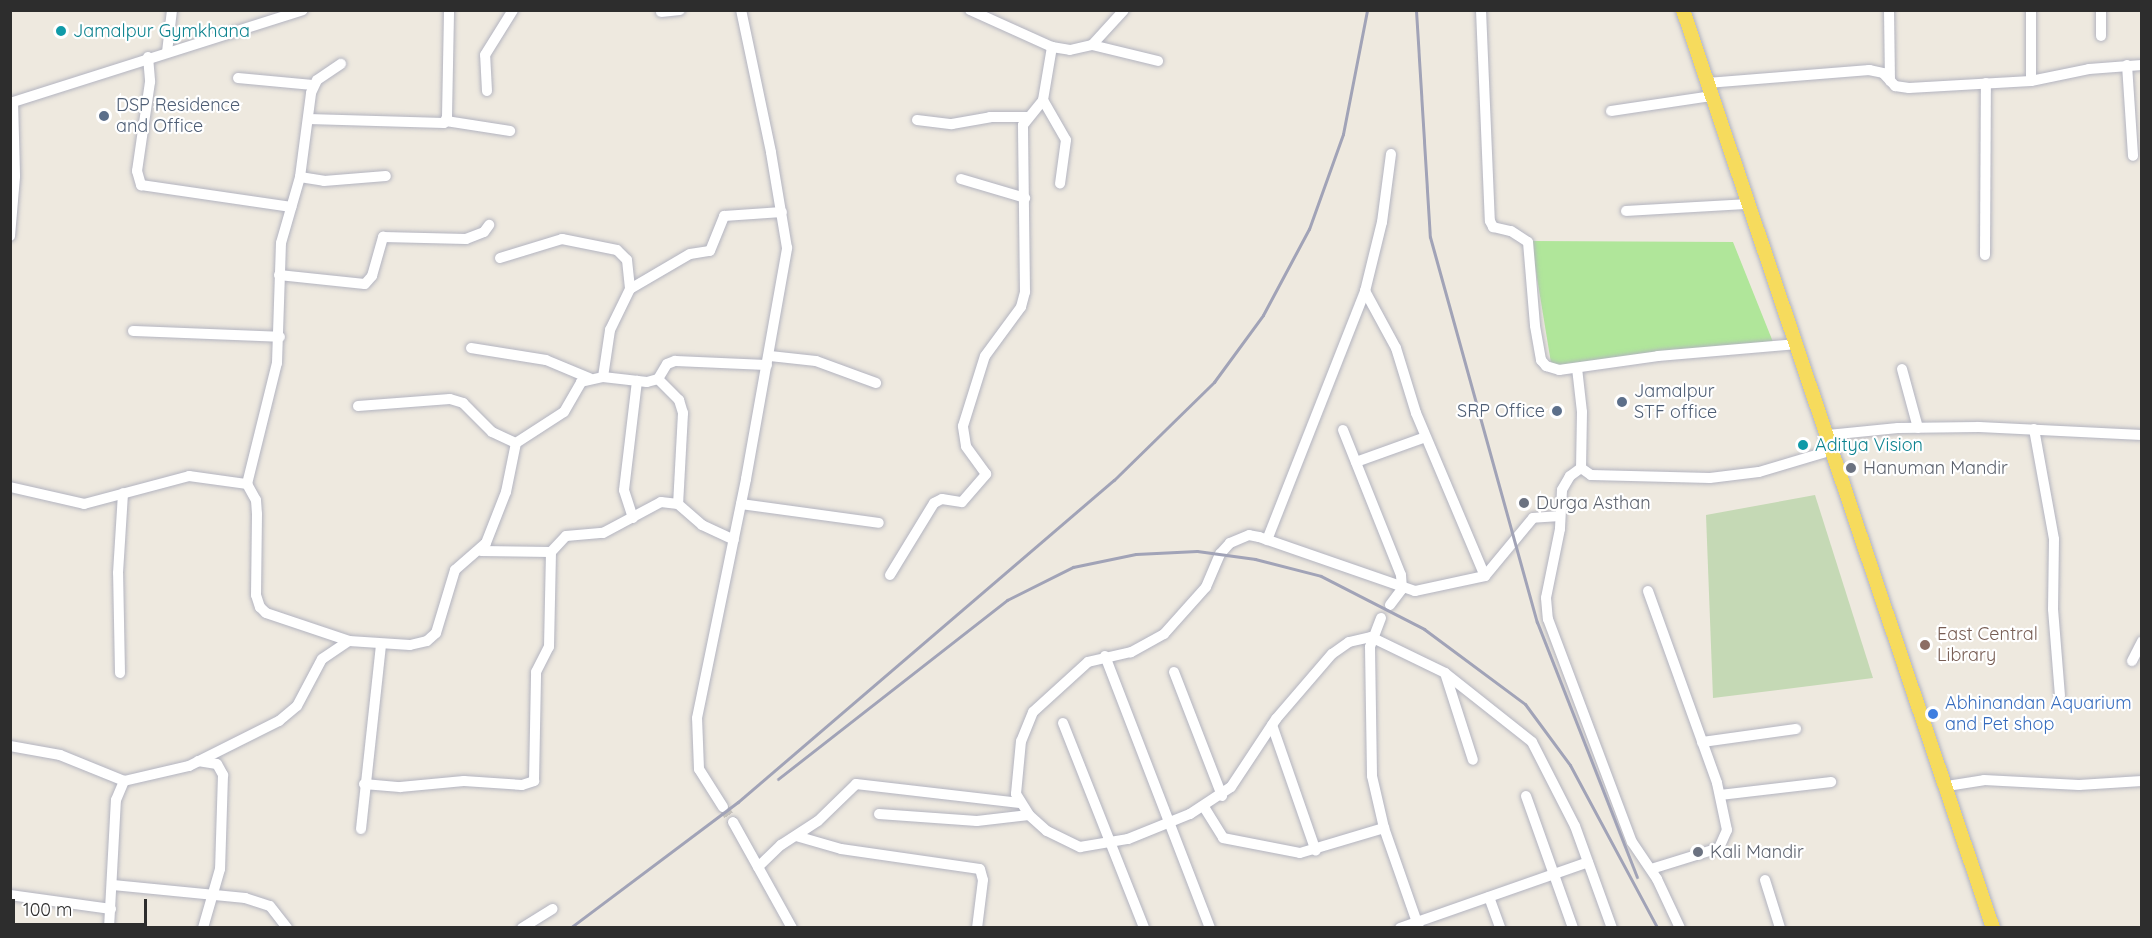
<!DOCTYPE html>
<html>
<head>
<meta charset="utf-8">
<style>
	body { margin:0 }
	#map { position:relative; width:2152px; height:938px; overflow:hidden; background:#eee9df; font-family:Quicksand,sans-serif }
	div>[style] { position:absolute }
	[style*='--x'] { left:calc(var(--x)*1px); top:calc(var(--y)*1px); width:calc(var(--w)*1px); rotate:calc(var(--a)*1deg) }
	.green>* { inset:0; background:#b0e69a }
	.cemetery>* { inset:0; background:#c5d9b5 }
	.minor-tunnel>* { height:10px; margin-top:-5px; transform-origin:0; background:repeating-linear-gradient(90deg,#c7c3bb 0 10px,transparent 0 15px) }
	.roads { filter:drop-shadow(0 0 2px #b3b4c0) drop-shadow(0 0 2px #b3b4c0) }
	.minor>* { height:10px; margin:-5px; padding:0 5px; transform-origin:5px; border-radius:5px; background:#fff }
	.major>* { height:14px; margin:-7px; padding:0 7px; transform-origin:7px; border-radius:7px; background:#f6db5d }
	.rail>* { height:3px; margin:-1.5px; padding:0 1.5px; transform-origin:1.5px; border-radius:1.5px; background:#a1a3b7 }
	.dots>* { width:16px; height:16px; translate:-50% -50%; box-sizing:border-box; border:3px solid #fff; border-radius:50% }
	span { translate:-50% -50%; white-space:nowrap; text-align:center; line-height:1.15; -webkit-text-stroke:4.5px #fff; paint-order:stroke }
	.culture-label { font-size:18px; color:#0d838f }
	.left { translate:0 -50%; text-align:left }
	.service-label { font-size:18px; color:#4e5e75 }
	.right { translate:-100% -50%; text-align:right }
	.worship-label { font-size:18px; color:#5b616d }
	.education-label { font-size:18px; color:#785e54 }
	.shop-label { font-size:18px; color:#366cbe }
	.frame { position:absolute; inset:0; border:12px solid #2d2d2d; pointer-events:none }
	.scale { position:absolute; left:12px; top:899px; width:135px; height:27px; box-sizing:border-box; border:3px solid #2d2d2d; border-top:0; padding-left:8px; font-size:18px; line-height:21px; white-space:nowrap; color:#2d2d2d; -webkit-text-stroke:4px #fff; paint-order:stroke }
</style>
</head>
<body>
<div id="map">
	<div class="green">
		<div style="clip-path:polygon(1531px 241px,1733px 242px,1775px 347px,1552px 369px)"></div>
	</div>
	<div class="cemetery">
		<div style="clip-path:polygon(1815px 495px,1873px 678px,1713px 698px,1706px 515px)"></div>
	</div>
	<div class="minor-tunnel">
		<div style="--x:723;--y:807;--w:18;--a:56"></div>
	</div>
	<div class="roads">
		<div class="minor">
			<div style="--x:970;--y:10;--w:90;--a:24.3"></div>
			<div style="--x:1052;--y:47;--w:18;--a:9"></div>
			<div style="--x:1070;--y:50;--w:23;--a:-13"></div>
			<div style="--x:1092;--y:45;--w:47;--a:-47.6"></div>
			<div style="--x:1481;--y:10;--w:211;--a:87.6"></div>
			<div style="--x:1490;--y:221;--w:7;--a:63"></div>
			<div style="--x:1493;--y:227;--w:18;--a:13"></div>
			<div style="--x:1511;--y:231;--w:20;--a:33"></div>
			<div style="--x:1528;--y:242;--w:84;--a:85.2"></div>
			<div style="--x:1535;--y:326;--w:35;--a:80"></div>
			<div style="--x:1541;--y:360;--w:8;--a:50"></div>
			<div style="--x:1546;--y:366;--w:14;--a:17"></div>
			<div style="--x:1559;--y:370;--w:100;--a:-8"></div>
			<div style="--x:1658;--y:356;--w:140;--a:-4.9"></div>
			<div style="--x:1889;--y:10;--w:71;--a:89.2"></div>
			<div style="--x:661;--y:12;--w:19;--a:-6"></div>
			<div style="--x:2101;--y:36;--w:26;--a:-90"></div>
			<div style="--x:1092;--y:45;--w:68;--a:13.6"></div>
			<div style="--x:167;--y:52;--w:42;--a:-83.2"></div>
			<div style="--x:148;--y:57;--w:25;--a:85"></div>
			<div style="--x:150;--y:82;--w:90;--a:98.3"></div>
			<div style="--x:137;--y:171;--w:15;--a:74"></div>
			<div style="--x:141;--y:185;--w:152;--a:8.3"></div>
			<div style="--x:2127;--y:65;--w:91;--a:86.2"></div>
			<div style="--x:238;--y:78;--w:75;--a:5.3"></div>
			<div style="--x:2031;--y:81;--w:71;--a:-90"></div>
			<div style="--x:1707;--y:83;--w:163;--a:-4.6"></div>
			<div style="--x:1869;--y:70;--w:14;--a:12"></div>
			<div style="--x:1883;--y:73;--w:18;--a:47"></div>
			<div style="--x:1895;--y:86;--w:14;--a:8"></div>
			<div style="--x:1909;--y:88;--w:122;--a:-3.3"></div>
			<div style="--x:2031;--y:81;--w:59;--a:-11.7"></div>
			<div style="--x:2089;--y:69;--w:53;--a:-4.3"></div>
			<div style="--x:487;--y:91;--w:36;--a:-93"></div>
			<div style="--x:485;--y:55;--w:53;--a:-58.1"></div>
			<div style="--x:1043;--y:100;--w:46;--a:60.1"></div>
			<div style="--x:1066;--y:140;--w:44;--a:97.8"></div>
			<div style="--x:10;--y:103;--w:307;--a:-17.6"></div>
			<div style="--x:1611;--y:111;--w:101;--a:-8.5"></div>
			<div style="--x:308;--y:119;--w:136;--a:1.7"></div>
			<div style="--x:444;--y:123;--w:7;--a:-63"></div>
			<div style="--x:447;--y:117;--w:107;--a:-88.9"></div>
			<div style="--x:917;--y:120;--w:35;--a:7"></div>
			<div style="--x:952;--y:124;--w:39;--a:-10"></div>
			<div style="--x:990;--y:117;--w:37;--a:0"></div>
			<div style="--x:446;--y:121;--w:65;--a:8.9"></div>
			<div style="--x:1391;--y:154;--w:69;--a:97.5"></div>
			<div style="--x:1382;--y:222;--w:71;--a:103.8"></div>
			<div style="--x:1365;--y:291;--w:65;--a:61.5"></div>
			<div style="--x:1396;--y:348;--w:68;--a:72.9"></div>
			<div style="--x:1416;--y:413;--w:177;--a:67.1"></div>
			<div style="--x:300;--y:177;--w:24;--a:9"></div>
			<div style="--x:324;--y:181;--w:62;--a:-4.6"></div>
			<div style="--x:961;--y:179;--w:67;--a:16.5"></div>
			<div style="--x:1626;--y:211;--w:123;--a:-3.3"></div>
			<div style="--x:10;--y:236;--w:60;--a:-85.2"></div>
			<div style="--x:15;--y:176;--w:74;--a:-91.5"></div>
			<div style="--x:1985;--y:255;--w:172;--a:-89.7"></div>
			<div style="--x:500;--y:258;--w:65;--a:-17"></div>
			<div style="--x:562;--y:239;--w:56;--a:11.3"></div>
			<div style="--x:617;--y:250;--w:14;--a:45"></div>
			<div style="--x:627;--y:260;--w:29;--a:84"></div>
			<div style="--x:279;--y:275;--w:86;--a:6"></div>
			<div style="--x:365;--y:284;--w:11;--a:-49"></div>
			<div style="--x:372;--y:276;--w:41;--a:-74.2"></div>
			<div style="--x:383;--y:237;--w:83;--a:1.4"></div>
			<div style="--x:466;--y:239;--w:19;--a:-21"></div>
			<div style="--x:484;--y:232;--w:9;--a:-54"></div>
			<div style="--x:133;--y:331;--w:147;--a:2.3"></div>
			<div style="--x:471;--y:348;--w:76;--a:9.1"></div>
			<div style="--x:546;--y:360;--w:47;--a:22.7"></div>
			<div style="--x:770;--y:356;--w:46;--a:6.2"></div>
			<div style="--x:816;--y:361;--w:64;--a:20.1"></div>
			<div style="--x:1577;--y:368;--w:44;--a:83.5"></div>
			<div style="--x:1582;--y:412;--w:56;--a:91"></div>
			<div style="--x:1581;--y:468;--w:12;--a:35"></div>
			<div style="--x:1591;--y:475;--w:119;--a:1.4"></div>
			<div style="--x:1710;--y:478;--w:49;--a:-7"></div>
			<div style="--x:1759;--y:472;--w:77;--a:-16.6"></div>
			<div style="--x:1902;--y:369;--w:61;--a:74.8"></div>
			<div style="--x:603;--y:377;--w:48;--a:-81.5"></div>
			<div style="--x:610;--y:330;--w:46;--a:-64"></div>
			<div style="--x:630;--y:289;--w:69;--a:-30.3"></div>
			<div style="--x:690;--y:254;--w:20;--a:-9"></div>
			<div style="--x:710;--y:251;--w:38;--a:-68"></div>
			<div style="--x:724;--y:216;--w:58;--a:-3.9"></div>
			<div style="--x:658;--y:379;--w:30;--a:45"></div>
			<div style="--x:679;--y:400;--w:14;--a:73"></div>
			<div style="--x:683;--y:413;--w:91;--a:93.1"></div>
			<div style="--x:358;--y:406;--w:92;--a:-4.4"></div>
			<div style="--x:450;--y:399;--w:14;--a:17"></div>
			<div style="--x:463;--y:403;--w:41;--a:45"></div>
			<div style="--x:492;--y:432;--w:26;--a:25"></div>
			<div style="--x:2034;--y:429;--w:112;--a:79.7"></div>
			<div style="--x:2054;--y:539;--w:70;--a:90.8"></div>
			<div style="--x:2053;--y:609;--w:87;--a:85.4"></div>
			<div style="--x:1343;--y:430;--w:156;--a:68.2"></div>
			<div style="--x:1401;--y:575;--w:14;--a:86"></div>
			<div style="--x:1402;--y:589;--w:20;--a:127"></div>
			<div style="--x:1828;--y:435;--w:70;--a:-5.7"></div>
			<div style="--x:1898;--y:428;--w:81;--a:-0.7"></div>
			<div style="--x:1979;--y:427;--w:163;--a:2.8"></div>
			<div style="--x:1356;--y:462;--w:74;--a:-19.7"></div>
			<div style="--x:1581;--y:468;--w:14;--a:144"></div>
			<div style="--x:1570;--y:476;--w:16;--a:120"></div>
			<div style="--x:1562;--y:490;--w:39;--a:93"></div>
			<div style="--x:1560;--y:529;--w:70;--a:101.5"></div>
			<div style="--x:1546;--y:598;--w:21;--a:85"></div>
			<div style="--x:1548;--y:619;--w:238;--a:69.4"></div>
			<div style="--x:1632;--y:842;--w:45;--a:56"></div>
			<div style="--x:1657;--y:879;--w:54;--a:64.9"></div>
			<div style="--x:247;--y:484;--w:125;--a:-76.1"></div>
			<div style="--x:277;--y:363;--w:120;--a:-88.1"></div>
			<div style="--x:281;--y:243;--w:69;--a:-73.9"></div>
			<div style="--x:300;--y:177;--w:85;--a:-82.5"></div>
			<div style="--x:311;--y:93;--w:14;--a:-65"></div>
			<div style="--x:317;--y:80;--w:29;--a:-34"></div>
			<div style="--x:10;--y:487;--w:76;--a:12.9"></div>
			<div style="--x:84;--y:504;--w:109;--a:-14.9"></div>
			<div style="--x:189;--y:476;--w:59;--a:7.9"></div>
			<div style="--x:247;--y:484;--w:18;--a:61"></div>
			<div style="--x:256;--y:500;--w:14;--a:86"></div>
			<div style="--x:257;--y:514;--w:81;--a:90.7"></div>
			<div style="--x:256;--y:595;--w:13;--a:72"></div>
			<div style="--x:260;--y:607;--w:8;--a:45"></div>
			<div style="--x:266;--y:613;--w:88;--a:18.6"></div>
			<div style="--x:349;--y:641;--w:61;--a:3.8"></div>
			<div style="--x:410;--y:645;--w:17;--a:-13"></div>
			<div style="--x:427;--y:641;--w:12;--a:-42"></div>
			<div style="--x:436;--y:633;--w:66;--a:-73.2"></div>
			<div style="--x:455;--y:570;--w:41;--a:-41.1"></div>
			<div style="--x:486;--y:543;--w:55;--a:-68.6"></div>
			<div style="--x:506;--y:492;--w:50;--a:-78.5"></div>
			<div style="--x:516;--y:443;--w:57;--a:-32.9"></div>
			<div style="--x:564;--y:412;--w:34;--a:-60"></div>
			<div style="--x:581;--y:382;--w:23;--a:-13"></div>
			<div style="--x:603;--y:377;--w:44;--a:6.5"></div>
			<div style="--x:647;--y:382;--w:11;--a:-15"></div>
			<div style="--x:658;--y:379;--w:17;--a:-59"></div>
			<div style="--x:667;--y:364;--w:9;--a:-21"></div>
			<div style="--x:675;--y:361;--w:92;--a:2.5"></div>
			<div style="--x:741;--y:504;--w:139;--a:7.8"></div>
			<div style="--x:1560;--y:516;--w:27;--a:176"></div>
			<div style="--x:1533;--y:518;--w:75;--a:129.6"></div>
			<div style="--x:1485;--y:576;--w:72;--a:167.9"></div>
			<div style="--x:1415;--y:591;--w:165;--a:-160.9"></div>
			<div style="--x:1259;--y:537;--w:10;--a:-169"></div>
			<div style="--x:1249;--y:535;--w:21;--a:157"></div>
			<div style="--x:1230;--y:543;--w:15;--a:132"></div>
			<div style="--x:1220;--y:554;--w:36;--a:113"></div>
			<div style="--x:1206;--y:587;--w:63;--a:131.8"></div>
			<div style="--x:1164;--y:634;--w:38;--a:151"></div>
			<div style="--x:1131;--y:652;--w:44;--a:166.9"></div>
			<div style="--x:1088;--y:662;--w:74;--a:137.7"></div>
			<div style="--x:1033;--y:712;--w:31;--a:112"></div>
			<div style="--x:1021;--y:741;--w:53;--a:95.4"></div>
			<div style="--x:1016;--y:794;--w:25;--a:58"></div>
			<div style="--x:1029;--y:815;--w:24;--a:42"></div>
			<div style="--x:1047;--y:831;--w:37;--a:26"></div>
			<div style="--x:1080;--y:847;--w:49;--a:-9.5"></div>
			<div style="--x:1128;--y:839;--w:67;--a:-22"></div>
			<div style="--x:1190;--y:814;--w:49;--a:-33.4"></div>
			<div style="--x:1231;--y:787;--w:82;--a:-56.5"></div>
			<div style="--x:1276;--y:719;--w:86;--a:-49.3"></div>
			<div style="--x:1332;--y:654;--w:21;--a:-35"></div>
			<div style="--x:1349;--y:642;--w:23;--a:-13"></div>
			<div style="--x:1371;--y:637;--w:82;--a:25.9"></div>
			<div style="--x:1445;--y:673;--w:111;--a:38.4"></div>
			<div style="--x:1532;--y:742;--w:94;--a:62.9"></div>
			<div style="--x:1575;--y:826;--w:109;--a:70.1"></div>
			<div style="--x:633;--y:518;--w:29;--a:-108"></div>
			<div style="--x:624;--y:490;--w:110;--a:-83.2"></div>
			<div style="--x:1267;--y:540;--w:268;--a:-68.5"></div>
			<div style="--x:481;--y:551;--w:70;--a:0.8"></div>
			<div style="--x:551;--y:552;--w:22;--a:-47"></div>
			<div style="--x:566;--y:536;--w:37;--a:-5"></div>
			<div style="--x:603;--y:533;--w:66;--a:-28.1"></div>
			<div style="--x:661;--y:502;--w:17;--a:7"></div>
			<div style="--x:678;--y:504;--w:32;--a:41"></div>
			<div style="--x:702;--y:525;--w:35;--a:25"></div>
			<div style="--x:890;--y:575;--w:84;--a:-58.6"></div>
			<div style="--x:934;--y:503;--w:9;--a:-27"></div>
			<div style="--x:942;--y:499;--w:20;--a:9"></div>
			<div style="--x:962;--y:502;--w:37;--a:-49"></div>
			<div style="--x:986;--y:474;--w:34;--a:-126"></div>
			<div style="--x:966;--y:446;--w:20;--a:-99"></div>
			<div style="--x:963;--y:426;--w:73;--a:-72.6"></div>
			<div style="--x:985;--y:356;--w:61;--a:-53.7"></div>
			<div style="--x:1021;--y:307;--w:16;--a:-75"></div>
			<div style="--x:1025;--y:292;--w:167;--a:-90.7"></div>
			<div style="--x:1023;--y:125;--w:32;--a:-51"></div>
			<div style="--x:1043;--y:100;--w:54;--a:-80.4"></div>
			<div style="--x:1648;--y:591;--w:204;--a:70.2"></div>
			<div style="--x:1717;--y:783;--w:48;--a:78"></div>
			<div style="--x:1727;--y:830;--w:20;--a:114"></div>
			<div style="--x:1719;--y:848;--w:71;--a:162.8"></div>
			<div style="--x:1381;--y:618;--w:31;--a:111"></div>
			<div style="--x:1370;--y:647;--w:129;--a:89.1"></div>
			<div style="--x:1372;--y:776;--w:53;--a:77"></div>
			<div style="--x:1384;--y:828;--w:106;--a:70.7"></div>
			<div style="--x:1105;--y:656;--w:292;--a:68.9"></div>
			<div style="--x:2132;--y:661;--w:22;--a:-63"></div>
			<div style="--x:1174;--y:672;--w:133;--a:68.8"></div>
			<div style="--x:120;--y:673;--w:100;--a:-91.1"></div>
			<div style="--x:118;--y:573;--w:80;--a:-86.4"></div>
			<div style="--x:1445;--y:673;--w:91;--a:72.2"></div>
			<div style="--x:1063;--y:723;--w:220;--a:68.4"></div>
			<div style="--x:1272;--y:725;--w:133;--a:70.8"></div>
			<div style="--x:1702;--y:742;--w:95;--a:-7.9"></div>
			<div style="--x:10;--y:746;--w:51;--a:10.2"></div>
			<div style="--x:60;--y:755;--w:69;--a:22.1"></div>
			<div style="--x:198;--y:761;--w:19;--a:9"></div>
			<div style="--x:217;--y:764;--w:13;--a:61"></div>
			<div style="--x:223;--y:775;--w:94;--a:91.8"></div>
			<div style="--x:220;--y:869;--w:61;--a:106.1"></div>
			<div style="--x:364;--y:784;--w:36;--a:5"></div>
			<div style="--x:400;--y:787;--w:64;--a:-5.4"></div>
			<div style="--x:464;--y:781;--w:58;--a:3.9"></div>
			<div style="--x:522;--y:785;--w:13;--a:-18"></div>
			<div style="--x:534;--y:781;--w:109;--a:-88.9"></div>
			<div style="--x:536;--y:672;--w:28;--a:-63"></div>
			<div style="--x:549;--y:647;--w:95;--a:-88.8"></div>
			<div style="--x:1947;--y:786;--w:37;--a:-9"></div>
			<div style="--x:1984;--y:780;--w:95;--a:3"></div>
			<div style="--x:2079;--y:785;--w:63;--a:-3.6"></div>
			<div style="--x:1720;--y:795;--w:112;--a:-6.7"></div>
			<div style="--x:1526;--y:796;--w:140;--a:70.4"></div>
			<div style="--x:723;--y:807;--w:45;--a:-122.3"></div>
			<div style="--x:699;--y:769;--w:51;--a:-92.2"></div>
			<div style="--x:697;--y:718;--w:244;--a:-78.4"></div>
			<div style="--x:746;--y:479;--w:235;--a:-79.9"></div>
			<div style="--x:787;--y:248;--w:97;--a:-99.5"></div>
			<div style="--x:771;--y:152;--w:145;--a:-101.9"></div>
			<div style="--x:1204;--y:807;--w:36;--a:58"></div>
			<div style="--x:1223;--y:838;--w:78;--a:11"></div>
			<div style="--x:1300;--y:853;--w:88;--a:-16.6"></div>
			<div style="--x:879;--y:814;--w:98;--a:4.1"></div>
			<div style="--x:977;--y:821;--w:52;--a:-6.6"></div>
			<div style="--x:733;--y:822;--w:121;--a:60.9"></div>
			<div style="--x:361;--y:829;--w:186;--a:-83.8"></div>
			<div style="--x:796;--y:836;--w:47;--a:16.1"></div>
			<div style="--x:841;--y:849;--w:140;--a:8.2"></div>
			<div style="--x:980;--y:869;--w:11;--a:75"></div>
			<div style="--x:983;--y:880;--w:48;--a:97.1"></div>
			<div style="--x:758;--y:867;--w:32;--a:-44"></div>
			<div style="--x:781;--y:845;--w:44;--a:-33"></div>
			<div style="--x:818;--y:821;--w:53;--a:-44.2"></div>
			<div style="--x:856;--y:784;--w:165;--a:6.6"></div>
			<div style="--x:1765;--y:880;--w:50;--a:72.6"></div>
			<div style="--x:113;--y:885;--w:133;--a:5.6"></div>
			<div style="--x:245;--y:898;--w:26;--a:18"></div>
			<div style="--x:270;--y:906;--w:28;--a:52"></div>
			<div style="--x:10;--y:895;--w:102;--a:7.9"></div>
			<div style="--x:1489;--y:897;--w:33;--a:70"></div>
			<div style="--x:109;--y:928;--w:128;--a:-86.9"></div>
			<div style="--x:116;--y:800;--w:21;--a:-67"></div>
			<div style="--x:124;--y:781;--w:67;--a:-13"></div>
			<div style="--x:189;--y:766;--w:101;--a:-26.6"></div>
			<div style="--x:279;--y:721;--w:23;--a:-40"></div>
			<div style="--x:297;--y:706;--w:53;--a:-62"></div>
			<div style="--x:322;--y:659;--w:32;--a:-34"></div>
			<div style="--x:522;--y:928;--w:36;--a:-32"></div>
			<div style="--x:1400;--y:928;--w:199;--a:-19.3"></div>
		</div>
		<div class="major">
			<div style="--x:1683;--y:10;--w:969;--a:71.34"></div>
		</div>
	</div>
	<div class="rail">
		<div style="--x:1416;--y:10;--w:227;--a:86.5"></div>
		<div style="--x:1430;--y:237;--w:400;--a:74.5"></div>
		<div style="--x:1537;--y:622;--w:274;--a:68.6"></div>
		<div style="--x:778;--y:779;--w:291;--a:-38"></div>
		<div style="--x:1007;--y:600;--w:74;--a:-26.6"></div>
		<div style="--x:1073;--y:567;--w:64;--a:-11.7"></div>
		<div style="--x:1136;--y:554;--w:61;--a:-2.8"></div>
		<div style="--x:1197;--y:551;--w:59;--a:7.9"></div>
		<div style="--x:1255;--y:559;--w:68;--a:14.4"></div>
		<div style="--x:1321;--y:576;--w:116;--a:27.2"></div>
		<div style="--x:1424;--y:629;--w:126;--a:36.6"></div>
		<div style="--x:1525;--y:704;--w:76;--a:53.6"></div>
		<div style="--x:1570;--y:765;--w:184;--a:61.8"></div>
		<div style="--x:570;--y:928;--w:210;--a:-36.9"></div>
		<div style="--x:738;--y:802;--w:495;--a:-40.6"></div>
		<div style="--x:1114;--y:480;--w:140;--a:-44.4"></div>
		<div style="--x:1214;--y:382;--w:83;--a:-53.8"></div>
		<div style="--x:1263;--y:315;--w:98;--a:-61.9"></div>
		<div style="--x:1309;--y:229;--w:101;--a:-70.3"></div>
		<div style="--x:1343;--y:134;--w:126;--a:-79"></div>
	</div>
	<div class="dots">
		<div style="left:61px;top:31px;background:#0f9aa8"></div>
		<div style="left:104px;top:116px;background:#5c6f8a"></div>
		<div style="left:1622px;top:402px;background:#5c6f8a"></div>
		<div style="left:1557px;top:411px;background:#5c6f8a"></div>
		<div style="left:1803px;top:445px;background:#0f9aa8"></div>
		<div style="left:1851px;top:468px;background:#6b7280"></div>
		<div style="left:1524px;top:503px;background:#6b7280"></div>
		<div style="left:1925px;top:645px;background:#8d6e63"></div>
		<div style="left:1933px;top:714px;background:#3f7fe0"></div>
		<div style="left:1698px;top:852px;background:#6b7280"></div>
	</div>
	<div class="culture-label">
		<span class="left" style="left:73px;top:31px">Jamalpur Gymkhana</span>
		<span class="left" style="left:1815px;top:445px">Aditya Vision</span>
	</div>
	<div class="service-label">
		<span class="left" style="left:116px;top:116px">DSP Residence<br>and Office</span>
		<span class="left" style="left:1634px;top:402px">Jamalpur<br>STF office</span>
		<span class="right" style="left:1545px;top:411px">SRP Office</span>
	</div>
	<div class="worship-label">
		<span class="left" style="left:1863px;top:468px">Hanuman Mandir</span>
		<span class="left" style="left:1536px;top:503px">Durga Asthan</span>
		<span class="left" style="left:1710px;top:852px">Kali Mandir</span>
	</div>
	<div class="education-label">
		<span class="left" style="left:1937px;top:645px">East Central<br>Library</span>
	</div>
	<div class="shop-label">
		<span class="left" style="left:1945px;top:714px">Abhinandan Aquarium<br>and Pet shop</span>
	</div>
	<div class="frame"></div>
	<div class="scale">100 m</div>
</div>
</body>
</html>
